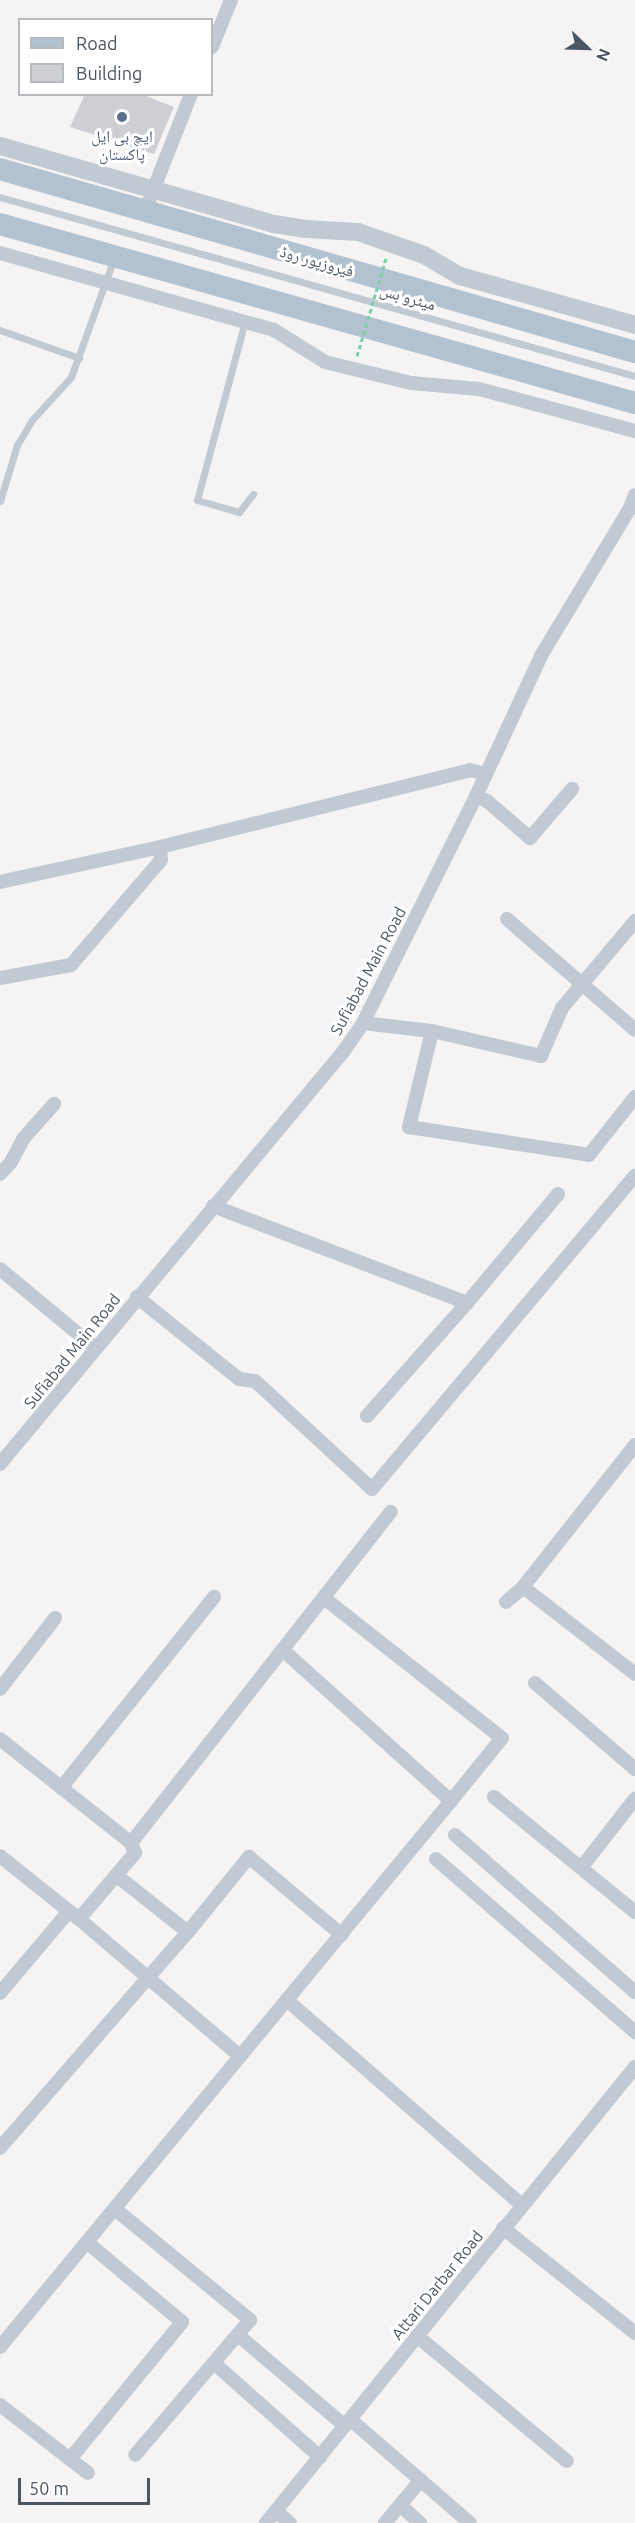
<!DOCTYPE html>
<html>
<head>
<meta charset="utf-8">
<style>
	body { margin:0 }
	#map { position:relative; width:635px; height:2523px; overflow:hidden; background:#f5f3f3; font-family:Ubuntu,"Noto Naskh Arabic",sans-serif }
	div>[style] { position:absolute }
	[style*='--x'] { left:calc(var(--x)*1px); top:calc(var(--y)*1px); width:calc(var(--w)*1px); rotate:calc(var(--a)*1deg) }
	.building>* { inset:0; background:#cdcfd5 }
	.service>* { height:7px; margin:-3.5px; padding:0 3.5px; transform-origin:3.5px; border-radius:3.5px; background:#c1cad2 }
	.minor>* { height:14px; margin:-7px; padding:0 7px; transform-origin:7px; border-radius:7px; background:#c1cad2 }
	.tertiary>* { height:18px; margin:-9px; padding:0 9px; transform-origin:9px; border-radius:9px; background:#c1cad2 }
	.primary>* { height:22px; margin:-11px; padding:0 11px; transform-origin:11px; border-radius:11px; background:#b3c2d1 }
	.path-bridge>* { height:3px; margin-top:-1.5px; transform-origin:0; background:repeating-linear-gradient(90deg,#7ad0a6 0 4.5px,transparent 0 7.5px) }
	.dots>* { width:16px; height:16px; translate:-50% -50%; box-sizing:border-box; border:3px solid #fff; border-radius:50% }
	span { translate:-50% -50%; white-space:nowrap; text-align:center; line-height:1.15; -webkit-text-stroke:6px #fff; paint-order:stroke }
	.service-label { font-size:16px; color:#4e5e75 }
	.street-label { font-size:16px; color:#4a5661 }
	.legend { position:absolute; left:18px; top:18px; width:195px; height:78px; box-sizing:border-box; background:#fff; border:2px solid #b7bbc0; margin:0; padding:8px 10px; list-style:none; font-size:18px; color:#4a5661 }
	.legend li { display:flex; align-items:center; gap:12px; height:30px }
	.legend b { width:30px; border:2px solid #b7bbc0 }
	.north { position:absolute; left:557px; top:18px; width:60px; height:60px; -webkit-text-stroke:4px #fff; paint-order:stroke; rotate:113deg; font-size:16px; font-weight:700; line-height:24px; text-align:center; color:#4a5661 }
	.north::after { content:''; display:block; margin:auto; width:21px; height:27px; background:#4a5661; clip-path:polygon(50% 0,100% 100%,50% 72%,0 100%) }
	.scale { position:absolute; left:18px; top:2478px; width:132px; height:27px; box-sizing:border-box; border:3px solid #4a5661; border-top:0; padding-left:8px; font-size:18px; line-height:21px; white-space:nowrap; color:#4a5661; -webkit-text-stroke:4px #fff; paint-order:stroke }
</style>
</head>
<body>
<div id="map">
	<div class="building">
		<div style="clip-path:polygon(85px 94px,141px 94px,174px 107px,154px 154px,70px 127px)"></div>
	</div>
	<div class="service">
		<div style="--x:0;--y:197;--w:660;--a:15.74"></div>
		<div style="--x:245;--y:321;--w:185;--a:105"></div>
		<div style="--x:197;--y:500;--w:44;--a:15.9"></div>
		<div style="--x:239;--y:512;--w:23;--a:-52"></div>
		<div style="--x:0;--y:330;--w:84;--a:19.5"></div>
		<div style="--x:0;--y:501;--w:59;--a:-73.1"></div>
		<div style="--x:17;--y:445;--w:29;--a:-59"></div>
		<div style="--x:32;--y:420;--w:58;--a:-47.8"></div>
		<div style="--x:71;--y:377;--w:127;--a:-70.1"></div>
	</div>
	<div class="minor">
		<div style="--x:212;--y:47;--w:51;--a:-68"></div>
		<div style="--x:145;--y:211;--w:126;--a:-68.5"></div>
		<div style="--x:0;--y:253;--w:285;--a:15.7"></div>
		<div style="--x:274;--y:330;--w:60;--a:32.1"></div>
		<div style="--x:325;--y:362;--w:89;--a:13.7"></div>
		<div style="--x:411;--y:383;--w:68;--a:5"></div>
		<div style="--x:479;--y:389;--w:162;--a:15.1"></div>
		<div style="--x:476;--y:796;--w:12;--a:24"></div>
		<div style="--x:487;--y:801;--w:57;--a:40.7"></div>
		<div style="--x:530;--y:838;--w:65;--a:-49.4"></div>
		<div style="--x:0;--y:882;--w:164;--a:-12.3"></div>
		<div style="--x:160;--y:847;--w:319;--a:-13.9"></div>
		<div style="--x:470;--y:770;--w:16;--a:15"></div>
		<div style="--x:507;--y:919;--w:169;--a:40.9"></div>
		<div style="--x:0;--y:978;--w:72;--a:-10.4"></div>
		<div style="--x:71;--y:965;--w:138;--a:-49.4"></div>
		<div style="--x:161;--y:860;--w:13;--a:-94"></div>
		<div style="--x:363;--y:1023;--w:69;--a:6.6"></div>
		<div style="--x:432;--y:1031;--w:112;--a:12.9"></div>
		<div style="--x:541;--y:1056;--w:52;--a:-66.4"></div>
		<div style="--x:562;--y:1008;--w:114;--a:-50"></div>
		<div style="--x:432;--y:1031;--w:99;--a:103.5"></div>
		<div style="--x:409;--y:1127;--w:182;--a:8.8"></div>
		<div style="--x:589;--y:1155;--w:74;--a:-51.6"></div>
		<div style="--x:0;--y:1174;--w:16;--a:-47"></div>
		<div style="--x:11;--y:1162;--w:26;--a:-62"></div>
		<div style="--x:23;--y:1139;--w:47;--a:-48.5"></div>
		<div style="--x:213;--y:1206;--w:272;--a:20.9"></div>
		<div style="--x:467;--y:1303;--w:142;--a:-50.1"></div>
		<div style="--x:0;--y:1269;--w:124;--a:39.7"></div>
		<div style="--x:137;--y:1297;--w:131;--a:38.8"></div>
		<div style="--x:239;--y:1379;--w:16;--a:7"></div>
		<div style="--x:255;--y:1381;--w:159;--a:42.7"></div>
		<div style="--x:372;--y:1489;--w:409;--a:-50"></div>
		<div style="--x:367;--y:1416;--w:151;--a:-48.5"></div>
		<div style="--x:0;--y:1464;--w:536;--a:-50.22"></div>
		<div style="--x:343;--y:1052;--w:35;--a:-55"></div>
		<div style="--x:363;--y:1023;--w:254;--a:-63.5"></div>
		<div style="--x:476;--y:796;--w:157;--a:-65.1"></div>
		<div style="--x:542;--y:654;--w:168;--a:-58.9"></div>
		<div style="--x:629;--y:510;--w:16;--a:-68"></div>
		<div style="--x:523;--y:1587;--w:181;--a:-51.7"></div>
		<div style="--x:324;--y:1598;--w:226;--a:38.2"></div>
		<div style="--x:502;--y:1738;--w:81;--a:129"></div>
		<div style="--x:506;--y:1602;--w:23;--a:-41"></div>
		<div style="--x:523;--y:1587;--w:142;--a:37.8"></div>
		<div style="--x:535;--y:1683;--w:132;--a:40.7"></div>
		<div style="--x:0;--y:1689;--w:90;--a:-52.2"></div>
		<div style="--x:0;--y:1739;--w:167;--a:38.4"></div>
		<div style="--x:131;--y:1843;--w:421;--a:-51.9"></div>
		<div style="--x:61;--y:1788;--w:245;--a:-51.3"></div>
		<div style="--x:494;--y:1797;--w:182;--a:39.2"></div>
		<div style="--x:455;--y:1835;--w:239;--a:41.1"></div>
		<div style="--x:0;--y:1856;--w:101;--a:38.6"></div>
		<div style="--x:79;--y:1919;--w:87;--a:-49.7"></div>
		<div style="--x:135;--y:1853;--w:11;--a:-112"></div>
		<div style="--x:436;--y:1859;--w:264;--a:41"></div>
		<div style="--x:581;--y:1868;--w:88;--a:-52"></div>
		<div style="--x:116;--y:1875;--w:92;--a:38.4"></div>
		<div style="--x:188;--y:1932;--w:97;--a:-50.9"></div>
		<div style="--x:249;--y:1857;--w:121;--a:40"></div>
		<div style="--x:79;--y:1919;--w:210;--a:40.4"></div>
		<div style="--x:0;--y:1993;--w:107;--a:-49.9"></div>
		<div style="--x:288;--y:2001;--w:310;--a:41.1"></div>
		<div style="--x:0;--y:2148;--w:286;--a:-49"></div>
		<div style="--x:115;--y:2209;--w:175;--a:39.4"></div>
		<div style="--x:250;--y:2320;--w:177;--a:130.4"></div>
		<div style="--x:503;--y:2228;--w:169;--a:38.5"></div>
		<div style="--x:238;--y:2335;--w:140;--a:40.4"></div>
		<div style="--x:417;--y:2336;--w:195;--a:39.8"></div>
		<div style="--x:0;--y:2347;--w:708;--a:-50.44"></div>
		<div style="--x:451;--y:1801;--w:226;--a:-138.1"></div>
		<div style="--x:214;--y:2363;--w:142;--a:41.6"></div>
		<div style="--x:0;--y:2405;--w:111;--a:37.7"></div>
		<div style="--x:351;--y:2420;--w:157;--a:40.9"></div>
		<div style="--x:70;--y:2459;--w:177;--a:-50.7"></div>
		<div style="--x:182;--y:2322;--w:123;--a:-140"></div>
		<div style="--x:400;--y:2505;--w:27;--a:42"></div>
		<div style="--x:276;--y:2511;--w:18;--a:41"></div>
		<div style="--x:266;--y:2523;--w:587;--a:-51.02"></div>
		<div style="--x:385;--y:2523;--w:56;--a:-50.1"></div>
	</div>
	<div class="tertiary">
		<div style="--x:0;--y:146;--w:285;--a:15.9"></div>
		<div style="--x:274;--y:224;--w:32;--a:9"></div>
		<div style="--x:306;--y:229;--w:52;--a:3.3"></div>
		<div style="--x:358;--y:232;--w:70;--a:19.2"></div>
		<div style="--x:424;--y:255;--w:42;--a:30.3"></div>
		<div style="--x:460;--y:276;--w:182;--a:15.6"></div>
	</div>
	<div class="primary">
		<div style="--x:0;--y:169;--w:661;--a:16.08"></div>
		<div style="--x:0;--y:224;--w:660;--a:15.74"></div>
	</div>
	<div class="path-bridge">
		<div style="--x:357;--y:356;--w:102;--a:-73.5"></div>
	</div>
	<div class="dots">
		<div style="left:122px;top:117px;background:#5c6f8a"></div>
	</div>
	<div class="service-label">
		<span style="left:122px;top:145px">ایچ بی ایل<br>پاکستان</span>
	</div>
	<div class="street-label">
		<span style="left:317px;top:261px;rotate:16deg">فیروزپور روڈ</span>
		<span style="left:408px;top:297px;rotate:16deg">میٹرو بس</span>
		<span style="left:368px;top:971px;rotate:-62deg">Sufiabad Main Road</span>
		<span style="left:72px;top:1351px;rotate:-51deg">Sufiabad Main Road</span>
		<span style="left:437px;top:2285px;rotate:-51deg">Attari Darbar Road</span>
	</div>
	<ul class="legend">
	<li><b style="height:8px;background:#b3c2d1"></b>Road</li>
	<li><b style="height:16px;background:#cdcfd5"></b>Building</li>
	</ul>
	<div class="north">N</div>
	<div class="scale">50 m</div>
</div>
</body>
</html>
